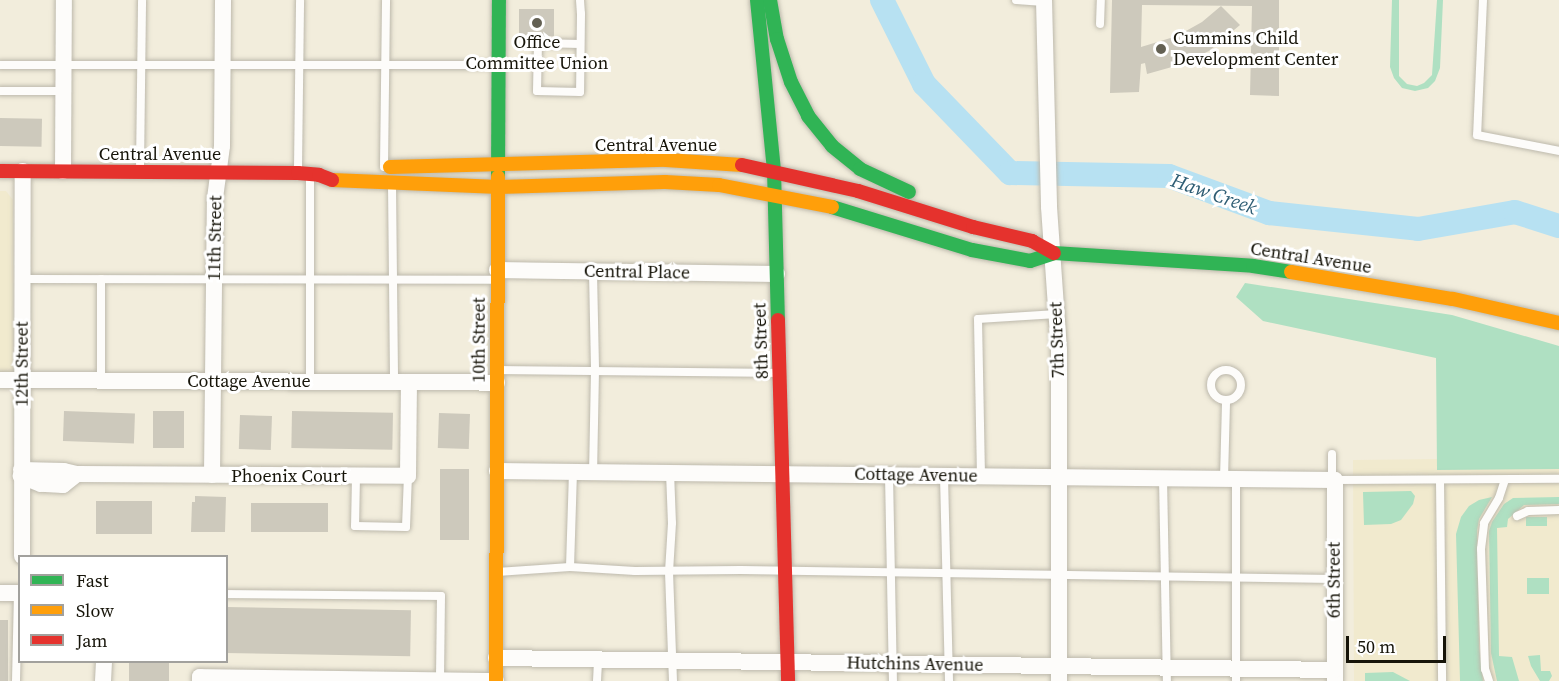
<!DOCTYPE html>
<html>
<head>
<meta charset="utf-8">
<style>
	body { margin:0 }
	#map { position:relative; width:1559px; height:681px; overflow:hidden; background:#f2eddc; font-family:"Source Serif 4",serif }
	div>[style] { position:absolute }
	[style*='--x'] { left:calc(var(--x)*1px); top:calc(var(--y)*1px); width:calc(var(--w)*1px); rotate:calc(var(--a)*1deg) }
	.built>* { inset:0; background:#f1eace }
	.green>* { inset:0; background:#afe0c2; transform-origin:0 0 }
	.river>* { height:24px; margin:-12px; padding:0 12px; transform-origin:12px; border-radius:12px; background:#b7e1f2 }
	.building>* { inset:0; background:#cdc9bc; transform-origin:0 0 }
	.roads { filter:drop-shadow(0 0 2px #bdb9ac) drop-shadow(0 0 2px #bdb9ac) }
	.lane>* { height:8px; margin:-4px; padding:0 4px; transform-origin:4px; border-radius:4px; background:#fdfcfa }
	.lane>.ring { margin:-4px; padding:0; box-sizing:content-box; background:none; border:8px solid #fdfcfa; border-radius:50% }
	.street>* { height:16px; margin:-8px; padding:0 8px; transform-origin:8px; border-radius:8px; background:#fdfcfa }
	.fast>* { height:14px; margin:-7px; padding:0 7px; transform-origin:7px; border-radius:7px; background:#30b455 }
	.slow>* { height:14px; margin:-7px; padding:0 7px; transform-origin:7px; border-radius:7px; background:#ff9f0a }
	.jam>* { height:14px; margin:-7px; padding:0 7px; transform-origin:7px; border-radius:7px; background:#e5322d }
	.dots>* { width:16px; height:16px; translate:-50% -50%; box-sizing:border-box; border:3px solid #fff; border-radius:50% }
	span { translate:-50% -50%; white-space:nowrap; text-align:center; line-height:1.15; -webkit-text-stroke:6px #fff; paint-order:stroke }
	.poi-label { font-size:18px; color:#161409 }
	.left { translate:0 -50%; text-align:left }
	.street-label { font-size:18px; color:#161409 }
	.water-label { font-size:20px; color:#2d5c73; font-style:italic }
	.legend { position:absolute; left:18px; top:555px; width:210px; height:108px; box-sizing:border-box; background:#fff; border:2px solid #a2a19d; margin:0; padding:8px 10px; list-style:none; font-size:18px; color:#161409 }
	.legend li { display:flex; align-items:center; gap:12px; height:30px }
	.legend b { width:30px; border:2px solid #a2a19d }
	.scale { position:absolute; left:1346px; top:636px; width:100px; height:27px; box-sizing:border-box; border:3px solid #161409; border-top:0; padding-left:8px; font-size:18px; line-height:21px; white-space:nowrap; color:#161409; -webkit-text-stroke:4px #fff; paint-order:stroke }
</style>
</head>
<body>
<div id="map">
	<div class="built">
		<div style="clip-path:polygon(0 191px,6px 191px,13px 200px,13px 373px,0 373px)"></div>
		<div style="clip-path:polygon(1559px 362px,1559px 681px,1354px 681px,1353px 460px,1438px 459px)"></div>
	</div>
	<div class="green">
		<div style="clip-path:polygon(1392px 0,1399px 0,1399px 76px,1407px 84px,1417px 86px,1424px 83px,1432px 75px,1437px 0,1443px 0,1440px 68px,1435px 81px,1428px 88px,1415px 91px,1402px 88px,1394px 78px,1390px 67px)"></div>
		<div style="clip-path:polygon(1245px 283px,1452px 315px,1559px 346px,1559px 469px,1437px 470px,1436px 358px,1263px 321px,1236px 297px)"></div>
		<div style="clip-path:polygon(1411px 491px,1415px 496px,1413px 504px,1401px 520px,1391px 524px,1364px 525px,1363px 492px)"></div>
		<div style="clip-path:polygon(1492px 497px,1479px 519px,1477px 531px,1479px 647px,1483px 681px,1460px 681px,1456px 534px,1461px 517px,1469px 506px,1479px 500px)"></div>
		<div style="clip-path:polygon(1559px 497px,1559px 504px,1524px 505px,1508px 519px,1507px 527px,1497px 528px,1499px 656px,1512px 657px,1519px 681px,1497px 681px,1491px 653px,1489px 531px,1492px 522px,1504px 504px,1513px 498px)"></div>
		<div style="left:1547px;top:517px;width:9px;height:21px;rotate:90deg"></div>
		<div style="left:1527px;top:578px;width:22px;height:16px"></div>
		<div style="clip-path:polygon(1540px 655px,1541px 671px,1550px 671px,1552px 676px,1549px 681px,1540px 681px,1531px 666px,1528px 656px)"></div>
		<div style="clip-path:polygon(1393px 672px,1410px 681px,1365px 681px,1365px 673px)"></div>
	</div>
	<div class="river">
		<div style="--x:882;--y:0;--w:94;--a:63.4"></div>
		<div style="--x:924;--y:84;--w:124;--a:46"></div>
		<div style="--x:1010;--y:173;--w:159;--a:1.1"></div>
		<div style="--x:1169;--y:176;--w:107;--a:20.3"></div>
		<div style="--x:1269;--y:213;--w:150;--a:6.1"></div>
		<div style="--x:1418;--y:229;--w:98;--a:-9.9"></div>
		<div style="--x:1515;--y:212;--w:46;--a:17.7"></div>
	</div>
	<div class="building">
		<div style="clip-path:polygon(1112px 0,1279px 0,1279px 96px,1250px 95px,1252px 6px,1142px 5px,1141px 47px,1177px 36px,1202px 22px,1221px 6px,1240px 25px,1209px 51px,1179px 65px,1147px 74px,1145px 63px,1141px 64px,1139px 92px,1110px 93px)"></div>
		<div style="left:519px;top:9px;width:35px;height:27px"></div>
		<div style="left:0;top:118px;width:42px;height:28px;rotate:1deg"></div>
		<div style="left:64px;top:411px;width:71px;height:30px;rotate:2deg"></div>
		<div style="left:153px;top:411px;width:31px;height:37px"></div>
		<div style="left:292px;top:411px;width:101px;height:37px;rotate:1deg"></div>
		<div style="left:439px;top:413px;width:31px;height:35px;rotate:2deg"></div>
		<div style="left:240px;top:415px;width:32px;height:34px;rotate:2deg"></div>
		<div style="left:440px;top:469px;width:29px;height:71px"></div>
		<div style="clip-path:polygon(195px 496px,226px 497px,225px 532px,191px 532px,192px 502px,195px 502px)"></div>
		<div style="left:96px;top:501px;width:56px;height:33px"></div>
		<div style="left:328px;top:503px;width:29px;height:77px;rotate:90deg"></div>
		<div style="left:226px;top:607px;width:185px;height:46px;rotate:1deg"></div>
		<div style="left:0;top:620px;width:8px;height:61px"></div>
		<div style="left:129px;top:662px;width:40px;height:19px"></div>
	</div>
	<div class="roads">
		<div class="lane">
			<div style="--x:580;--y:0;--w:14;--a:86"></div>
			<div style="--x:581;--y:14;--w:78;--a:90.7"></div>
			<div style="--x:580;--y:92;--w:43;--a:-178.7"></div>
			<div style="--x:537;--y:91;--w:48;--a:-88.8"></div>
			<div style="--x:538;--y:43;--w:42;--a:1.4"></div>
			<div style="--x:1016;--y:0;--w:28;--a:4"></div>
			<div style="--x:1483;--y:0;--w:135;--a:92.5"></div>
			<div style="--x:1477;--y:135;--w:84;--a:11"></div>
			<div style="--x:1100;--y:24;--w:24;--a:-88"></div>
			<div style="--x:0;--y:65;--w:498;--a:0"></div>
			<div style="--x:0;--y:91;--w:63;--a:0"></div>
			<div style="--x:384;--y:167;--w:167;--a:-89.3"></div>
			<div style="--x:140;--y:168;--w:168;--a:-89.3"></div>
			<div style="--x:298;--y:169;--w:169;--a:-89.3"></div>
			<div style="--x:392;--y:185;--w:197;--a:89.4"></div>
			<div style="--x:593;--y:272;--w:99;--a:88.8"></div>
			<div style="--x:595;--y:371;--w:101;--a:91.1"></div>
			<div style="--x:22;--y:279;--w:474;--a:0.1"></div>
			<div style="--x:101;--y:279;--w:102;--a:90"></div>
			<div style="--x:499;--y:370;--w:281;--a:0.6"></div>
			<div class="ring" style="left:1211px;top:370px;width:22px;height:22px"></div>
			<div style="--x:310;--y:382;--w:204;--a:-90"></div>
			<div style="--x:670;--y:472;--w:51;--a:87.8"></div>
			<div style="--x:672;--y:523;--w:49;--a:93.5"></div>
			<div style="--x:669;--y:572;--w:109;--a:87.9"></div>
			<div style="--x:889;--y:475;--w:206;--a:88.9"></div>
			<div style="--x:356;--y:476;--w:50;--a:91.1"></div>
			<div style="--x:355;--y:526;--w:51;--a:1.1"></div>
			<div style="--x:406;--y:527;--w:51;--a:-87.8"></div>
			<div style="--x:944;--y:476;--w:205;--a:88.6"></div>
			<div style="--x:981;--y:476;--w:157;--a:-91.1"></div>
			<div style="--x:978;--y:319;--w:79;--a:-3.6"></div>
			<div style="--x:1163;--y:478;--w:203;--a:88.9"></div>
			<div style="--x:1224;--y:479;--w:79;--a:-88.5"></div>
			<div style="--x:1236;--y:479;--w:202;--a:90"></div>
			<div style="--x:1332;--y:480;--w:26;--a:-90"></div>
			<div style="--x:1335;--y:480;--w:224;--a:-0.3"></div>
			<div style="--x:1440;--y:480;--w:201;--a:89.4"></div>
			<div style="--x:1517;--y:516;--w:12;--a:-24"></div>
			<div style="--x:1528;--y:511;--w:31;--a:-2"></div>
			<div style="--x:570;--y:567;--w:96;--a:-88.2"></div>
			<div style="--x:497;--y:572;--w:73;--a:-3.9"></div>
			<div style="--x:570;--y:567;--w:65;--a:3.5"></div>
			<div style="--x:635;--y:571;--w:106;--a:-0.5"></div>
			<div style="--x:741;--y:570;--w:593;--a:0.87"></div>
			<div style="--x:226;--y:594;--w:215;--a:0.5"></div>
			<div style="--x:441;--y:596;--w:84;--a:90.7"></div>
			<div style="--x:16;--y:681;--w:88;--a:-88.7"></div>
			<div style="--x:597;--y:681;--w:21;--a:-87"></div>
			<div style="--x:1489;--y:681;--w:13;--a:-108"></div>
			<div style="--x:1485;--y:669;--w:120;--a:-91.9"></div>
			<div style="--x:1481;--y:549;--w:26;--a:-83"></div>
			<div style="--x:1484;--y:523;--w:29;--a:-59"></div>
			<div style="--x:1499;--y:498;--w:19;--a:-72"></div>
		</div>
		<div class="street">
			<div style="--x:1044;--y:0;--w:207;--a:88.6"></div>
			<div style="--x:1049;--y:207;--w:143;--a:86"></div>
			<div style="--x:1059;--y:350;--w:331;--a:90"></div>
			<div style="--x:63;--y:171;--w:171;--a:-89.7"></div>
			<div style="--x:497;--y:270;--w:280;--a:0.8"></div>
			<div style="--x:0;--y:380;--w:497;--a:0.3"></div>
			<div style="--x:21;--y:470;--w:43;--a:1.3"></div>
			<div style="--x:64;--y:471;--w:13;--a:13"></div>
			<div style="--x:77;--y:474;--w:18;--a:142"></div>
			<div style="--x:63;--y:485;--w:22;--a:-177"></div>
			<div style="--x:41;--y:484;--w:22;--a:-158"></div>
			<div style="--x:497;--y:471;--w:838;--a:0.62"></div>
			<div style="--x:1335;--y:480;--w:201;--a:90"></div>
			<div style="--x:77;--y:474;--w:331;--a:0.3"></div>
			<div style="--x:408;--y:476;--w:94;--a:-89.4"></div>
			<div style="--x:212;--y:475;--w:277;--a:-89.4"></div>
			<div style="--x:215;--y:198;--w:52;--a:-82.3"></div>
			<div style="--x:222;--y:146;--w:146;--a:-89.6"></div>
			<div style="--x:22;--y:556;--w:385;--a:-89.9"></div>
			<div style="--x:0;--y:593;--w:20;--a:0"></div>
			<div style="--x:496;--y:658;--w:838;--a:0.82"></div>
			<div style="--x:103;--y:681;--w:19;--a:-87"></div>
			<div style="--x:200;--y:681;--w:4;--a:-90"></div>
			<div style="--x:200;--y:677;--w:296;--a:0.8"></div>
		</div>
		<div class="fast">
			<div style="--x:757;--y:0;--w:171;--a:84.3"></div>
			<div style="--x:774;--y:170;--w:150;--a:88.5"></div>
			<div style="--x:770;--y:0;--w:40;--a:80"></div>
			<div style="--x:777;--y:39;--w:45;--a:72"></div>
			<div style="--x:791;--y:82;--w:38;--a:63"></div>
			<div style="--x:808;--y:116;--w:38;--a:51"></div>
			<div style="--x:832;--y:146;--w:36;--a:39"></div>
			<div style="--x:860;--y:169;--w:54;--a:25.1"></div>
			<div style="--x:498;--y:177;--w:177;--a:-89.7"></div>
			<div style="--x:832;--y:207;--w:146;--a:17.1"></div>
			<div style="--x:972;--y:250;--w:59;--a:10.7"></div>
			<div style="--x:1030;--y:261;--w:25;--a:-18"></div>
			<div style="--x:1054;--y:253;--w:199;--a:3.7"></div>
			<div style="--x:1253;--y:266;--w:38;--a:9"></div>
		</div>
		<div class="slow">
			<div style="--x:390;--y:167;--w:276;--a:-1.5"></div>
			<div style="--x:666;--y:160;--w:76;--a:3.8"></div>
			<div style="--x:332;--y:180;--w:167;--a:2.4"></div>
			<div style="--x:499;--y:187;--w:166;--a:-1.7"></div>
			<div style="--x:665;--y:182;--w:54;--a:3.2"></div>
			<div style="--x:719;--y:185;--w:115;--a:11"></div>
			<div style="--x:1291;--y:272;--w:164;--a:9.5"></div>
			<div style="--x:1453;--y:299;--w:109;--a:12.8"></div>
			<div style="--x:496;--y:681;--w:504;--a:-89.77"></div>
		</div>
		<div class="jam">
			<div style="--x:742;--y:165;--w:119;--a:12.6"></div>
			<div style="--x:858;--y:191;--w:121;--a:17.4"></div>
			<div style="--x:973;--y:227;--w:61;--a:13.3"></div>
			<div style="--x:1032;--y:241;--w:25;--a:29"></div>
			<div style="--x:0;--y:171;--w:298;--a:0.4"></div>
			<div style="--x:298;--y:173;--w:21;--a:5"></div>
			<div style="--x:319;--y:175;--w:14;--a:21"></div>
			<div style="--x:778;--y:320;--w:361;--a:88.4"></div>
		</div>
	</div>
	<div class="dots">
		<div style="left:537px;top:23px;background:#636053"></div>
		<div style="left:1161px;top:49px;background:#636053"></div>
	</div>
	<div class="poi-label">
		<span class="left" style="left:1173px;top:49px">Cummins Child<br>Development Center</span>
		<span style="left:537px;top:53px">Office<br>Committee Union</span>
	</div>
	<div class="street-label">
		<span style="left:656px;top:145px">Central Avenue</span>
		<span style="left:160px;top:154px">Central Avenue</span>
		<span style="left:215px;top:238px;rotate:-89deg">11th Street</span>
		<span style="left:1311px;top:258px;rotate:9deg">Central Avenue</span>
		<span style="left:637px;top:272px;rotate:1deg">Central Place</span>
		<span style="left:479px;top:340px;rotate:-90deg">10th Street</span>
		<span style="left:1057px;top:340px;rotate:-92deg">7th Street</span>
		<span style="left:761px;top:341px;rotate:-92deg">8th Street</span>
		<span style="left:22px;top:364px;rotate:-90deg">12th Street</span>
		<span style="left:249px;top:381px">Cottage Avenue</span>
		<span style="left:916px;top:475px;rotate:1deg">Cottage Avenue</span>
		<span style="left:289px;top:476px">Phoenix Court</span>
		<span style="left:1334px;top:580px;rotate:-90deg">6th Street</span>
		<span style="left:915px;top:664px;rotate:1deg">Hutchins Avenue</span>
	</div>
	<div class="water-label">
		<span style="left:1214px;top:194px;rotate:19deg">Haw Creek</span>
	</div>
	<ul class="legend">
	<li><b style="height:8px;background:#30b455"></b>Fast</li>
	<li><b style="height:8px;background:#ff9f0a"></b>Slow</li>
	<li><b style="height:8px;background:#e5322d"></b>Jam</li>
	</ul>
	<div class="scale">50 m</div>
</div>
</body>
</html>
